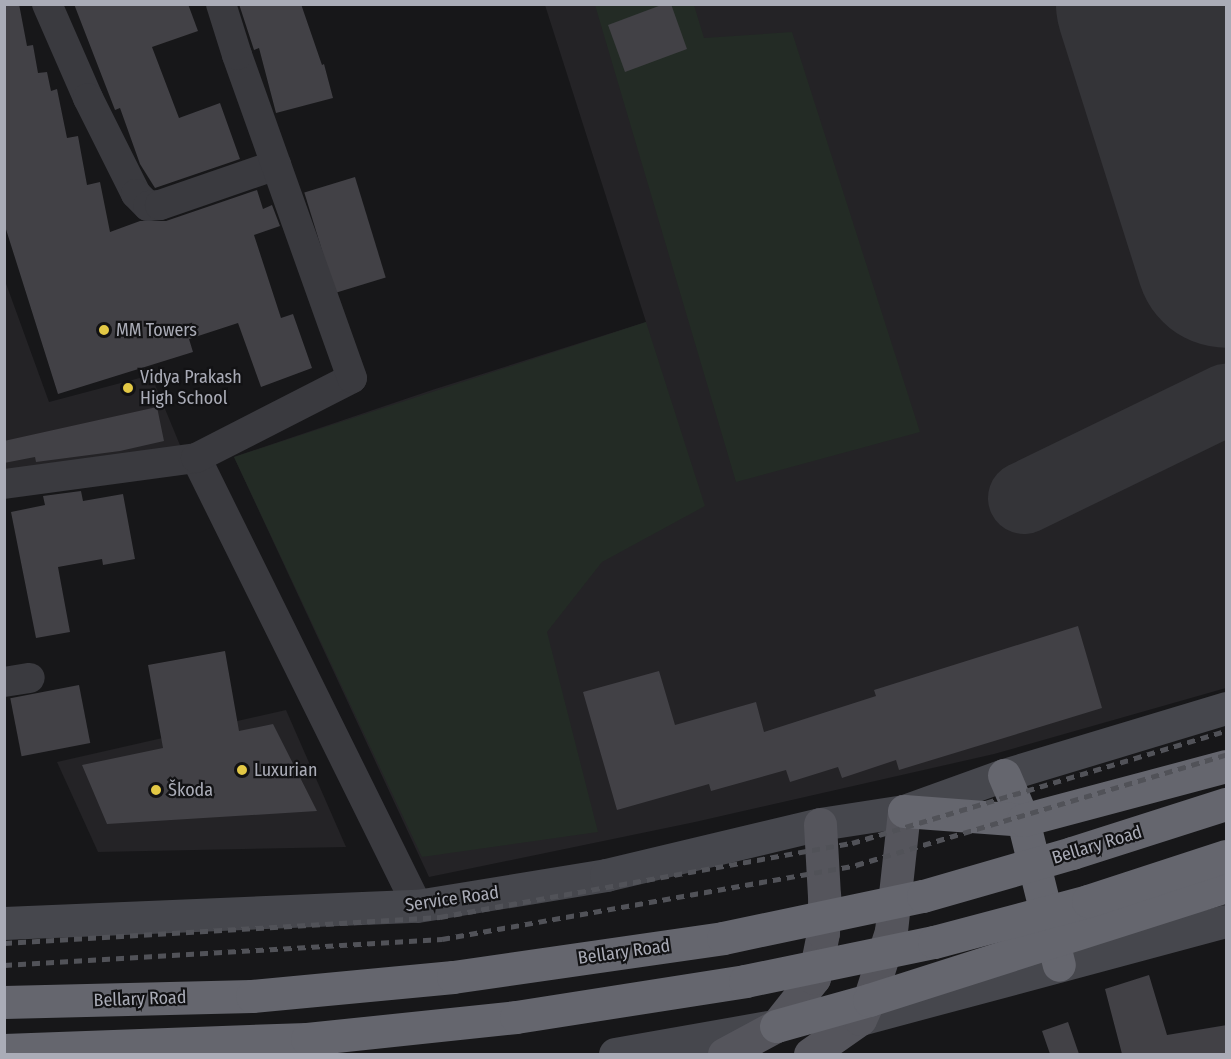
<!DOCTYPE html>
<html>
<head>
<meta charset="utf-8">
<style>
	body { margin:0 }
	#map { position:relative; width:1231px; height:1059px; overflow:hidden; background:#171719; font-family:"Fira Sans Condensed",sans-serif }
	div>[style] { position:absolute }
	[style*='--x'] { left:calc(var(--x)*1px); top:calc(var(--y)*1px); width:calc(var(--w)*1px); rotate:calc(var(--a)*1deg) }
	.built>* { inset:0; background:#242326 }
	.green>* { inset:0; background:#232b25 }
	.taxiway>* { height:72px; margin:-36px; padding:0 36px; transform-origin:36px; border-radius:36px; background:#343438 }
	.runway>* { height:180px; margin:-90px; padding:0 90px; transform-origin:90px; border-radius:90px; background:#343438 }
	.building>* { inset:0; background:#424146; transform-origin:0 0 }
	.street>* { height:30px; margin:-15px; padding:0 15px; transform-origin:15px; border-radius:15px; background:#3a3a3f }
	.secondary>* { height:33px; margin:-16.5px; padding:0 16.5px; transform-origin:16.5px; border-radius:16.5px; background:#46474d }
	.primary>* { height:33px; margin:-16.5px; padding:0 16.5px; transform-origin:16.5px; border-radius:16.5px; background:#55555c }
	.highway>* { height:33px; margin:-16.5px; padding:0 16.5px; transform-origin:16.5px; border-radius:16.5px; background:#65666e }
	.rail>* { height:4.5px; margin-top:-2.25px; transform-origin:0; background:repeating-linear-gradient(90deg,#515258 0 8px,transparent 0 14px) }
	.highway-bridge>* { height:33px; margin:-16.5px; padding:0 16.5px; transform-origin:16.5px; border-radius:16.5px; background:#65666e }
	.dots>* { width:16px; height:16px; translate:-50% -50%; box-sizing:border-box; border:3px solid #121214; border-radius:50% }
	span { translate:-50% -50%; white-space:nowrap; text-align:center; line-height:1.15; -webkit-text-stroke:4.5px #121214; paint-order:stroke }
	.poi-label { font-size:18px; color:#aaacb7 }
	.left { translate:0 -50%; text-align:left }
	.street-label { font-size:18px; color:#aaacb7 }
	.frame { position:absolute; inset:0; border:6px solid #aaacb7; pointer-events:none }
</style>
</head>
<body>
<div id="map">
	<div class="built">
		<div style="clip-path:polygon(545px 5px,1226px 5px,1226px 688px,994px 754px,695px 822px,429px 877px,234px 457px,432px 390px,646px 322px)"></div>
		<div style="clip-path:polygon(4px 278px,49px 402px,151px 375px,182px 450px,5px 476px)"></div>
		<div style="clip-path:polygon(286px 710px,346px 847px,98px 852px,57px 762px)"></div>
	</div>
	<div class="green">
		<div style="clip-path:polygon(595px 5px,694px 5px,704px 38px,792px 32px,920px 432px,736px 482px)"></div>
		<div style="clip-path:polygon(646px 322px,705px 506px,602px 562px,547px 632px,598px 832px,422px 857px,234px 457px)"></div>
	</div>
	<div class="taxiway">
		<div style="--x:1024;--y:498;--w:225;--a:-25.9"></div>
	</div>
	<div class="runway">
		<div style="--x:1146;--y:4;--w:266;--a:72.5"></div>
	</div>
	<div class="building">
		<div style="clip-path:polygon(4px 4px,19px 4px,27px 46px,33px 45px,38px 73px,47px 72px,51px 91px,57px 89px,67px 138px,78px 136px,87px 185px,100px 182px,110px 232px,140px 221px,166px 221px,257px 190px,263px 209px,272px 205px,280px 226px,254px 235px,281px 318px,293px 314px,312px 368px,261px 387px,238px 323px,189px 339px,193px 352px,58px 394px,4px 223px)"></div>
		<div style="clip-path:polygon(74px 4px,188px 4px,198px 31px,152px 47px,179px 118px,220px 103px,240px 159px,155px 188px,140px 164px,120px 108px,115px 110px)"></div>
		<div style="clip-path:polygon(239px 4px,301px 4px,322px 65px,324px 64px,333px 98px,276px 113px,259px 48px,254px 50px)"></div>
		<div style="clip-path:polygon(664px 4px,671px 4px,687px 49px,625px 72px,608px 25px)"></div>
		<div style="left:355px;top:177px;width:105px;height:53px;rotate:73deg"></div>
		<div style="clip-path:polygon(157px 407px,164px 441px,120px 451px,36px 462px,35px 457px,4px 463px,4px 441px)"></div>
		<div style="clip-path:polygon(81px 491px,83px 501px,123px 494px,135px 559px,103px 565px,102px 559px,58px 567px,70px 632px,36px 638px,11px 512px,45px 505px,43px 496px)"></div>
		<div style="clip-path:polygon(1078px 626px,1102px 708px,899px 770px,896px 760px,842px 778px,838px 767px,790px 782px,786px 770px,711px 791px,709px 784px,617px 810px,583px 692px,659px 671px,675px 725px,756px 702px,764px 732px,876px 696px,874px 690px)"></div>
		<div style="clip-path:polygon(225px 651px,239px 731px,273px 724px,317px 811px,107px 824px,82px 765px,163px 748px,148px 665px)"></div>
		<div style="left:79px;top:685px;width:59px;height:70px;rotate:79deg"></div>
		<div style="clip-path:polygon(1149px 975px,1167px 1035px,1227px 1025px,1227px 1054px,1122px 1054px,1105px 989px)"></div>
		<div style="clip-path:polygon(1068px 1022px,1079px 1054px,1050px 1054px,1042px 1031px)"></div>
	</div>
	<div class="street">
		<div style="--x:47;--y:4;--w:103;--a:66.4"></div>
		<div style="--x:88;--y:98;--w:107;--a:63.4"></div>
		<div style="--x:136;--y:194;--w:17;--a:45"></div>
		<div style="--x:148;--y:206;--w:12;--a:-5"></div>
		<div style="--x:160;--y:205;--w:123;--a:-19"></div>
		<div style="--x:196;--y:458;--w:500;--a:63.7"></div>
		<div style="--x:4;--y:484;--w:194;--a:-7.7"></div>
		<div style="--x:196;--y:458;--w:175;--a:-27.1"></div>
		<div style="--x:352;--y:378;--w:343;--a:-109.6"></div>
		<div style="--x:237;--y:55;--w:53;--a:-107.4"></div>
		<div style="--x:4;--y:682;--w:26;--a:-9"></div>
	</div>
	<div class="secondary">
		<div style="--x:4;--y:923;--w:413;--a:-2.4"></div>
		<div style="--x:417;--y:906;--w:192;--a:-9.3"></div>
		<div style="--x:606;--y:875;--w:220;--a:-13.4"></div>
		<div style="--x:820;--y:824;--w:85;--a:-8.8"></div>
		<div style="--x:904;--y:811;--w:106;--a:-19.8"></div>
		<div style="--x:1004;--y:775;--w:232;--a:-16.8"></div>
		<div style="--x:860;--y:1019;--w:379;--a:-15"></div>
		<div style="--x:615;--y:1054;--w:155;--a:-10"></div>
	</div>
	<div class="primary">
		<div style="--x:724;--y:1054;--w:59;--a:-28.3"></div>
		<div style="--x:776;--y:1026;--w:61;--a:-51.6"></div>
		<div style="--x:814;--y:978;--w:46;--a:-78.7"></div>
		<div style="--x:823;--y:933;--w:37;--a:-88"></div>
		<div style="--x:824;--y:896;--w:72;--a:-93.2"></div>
		<div style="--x:810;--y:1054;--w:61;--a:-35"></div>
		<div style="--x:860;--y:1019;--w:21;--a:-65"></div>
		<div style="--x:869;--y:1000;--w:72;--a:-72.3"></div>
		<div style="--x:891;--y:931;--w:121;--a:-83.8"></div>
	</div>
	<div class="highway">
		<div style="--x:1004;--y:775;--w:49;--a:67.1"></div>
		<div style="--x:1023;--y:820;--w:149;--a:76.1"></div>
		<div style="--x:904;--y:811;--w:119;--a:4.3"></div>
		<div style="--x:1023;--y:820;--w:210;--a:-14.9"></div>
		<div style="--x:776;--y:1026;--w:97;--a:-15.6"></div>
		<div style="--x:869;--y:1000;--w:375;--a:-17.7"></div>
	</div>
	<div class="rail">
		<div style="--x:4;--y:943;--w:437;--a:-3.4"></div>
		<div style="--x:440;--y:917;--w:419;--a:-10.2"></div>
		<div style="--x:852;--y:843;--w:390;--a:-16.7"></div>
		<div style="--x:4;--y:965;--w:439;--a:-3.4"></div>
		<div style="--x:442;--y:939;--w:421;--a:-10.1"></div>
		<div style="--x:856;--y:865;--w:386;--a:-16.6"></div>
	</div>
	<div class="highway-bridge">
		<div style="--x:4;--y:1002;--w:248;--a:-1.4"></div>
		<div style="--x:252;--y:996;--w:202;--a:-5.4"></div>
		<div style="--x:453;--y:977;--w:273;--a:-8.2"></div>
		<div style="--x:723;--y:938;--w:204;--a:-11.9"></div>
		<div style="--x:923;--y:896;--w:155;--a:-16.1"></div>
		<div style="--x:1072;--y:853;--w:162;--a:-17.7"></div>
		<div style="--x:4;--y:1050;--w:303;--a:-2.1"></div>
		<div style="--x:307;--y:1039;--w:210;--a:-6"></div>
		<div style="--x:516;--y:1017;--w:232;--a:-8.9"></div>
		<div style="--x:745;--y:981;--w:193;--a:-11.7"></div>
		<div style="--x:934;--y:942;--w:159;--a:-14.9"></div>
		<div style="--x:1088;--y:901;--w:145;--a:-18.1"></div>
	</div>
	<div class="dots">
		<div style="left:104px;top:330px;background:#e3c845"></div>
		<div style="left:128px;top:388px;background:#e3c845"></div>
		<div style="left:242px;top:770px;background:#e3c845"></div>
		<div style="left:156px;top:790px;background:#e3c845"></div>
	</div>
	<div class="poi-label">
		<span class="left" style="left:116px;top:330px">MM Towers</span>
		<span class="left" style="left:140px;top:388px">Vidya Prakash<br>High School</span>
		<span class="left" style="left:254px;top:770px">Luxurian</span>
		<span class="left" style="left:168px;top:790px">Škoda</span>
	</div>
	<div class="street-label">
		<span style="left:1097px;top:845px;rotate:-17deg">Bellary Road</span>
		<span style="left:452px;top:899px;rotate:-8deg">Service Road</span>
		<span style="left:624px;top:952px;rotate:-8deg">Bellary Road</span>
		<span style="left:140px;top:999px;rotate:-2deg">Bellary Road</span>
	</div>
	<div class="frame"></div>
</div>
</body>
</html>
